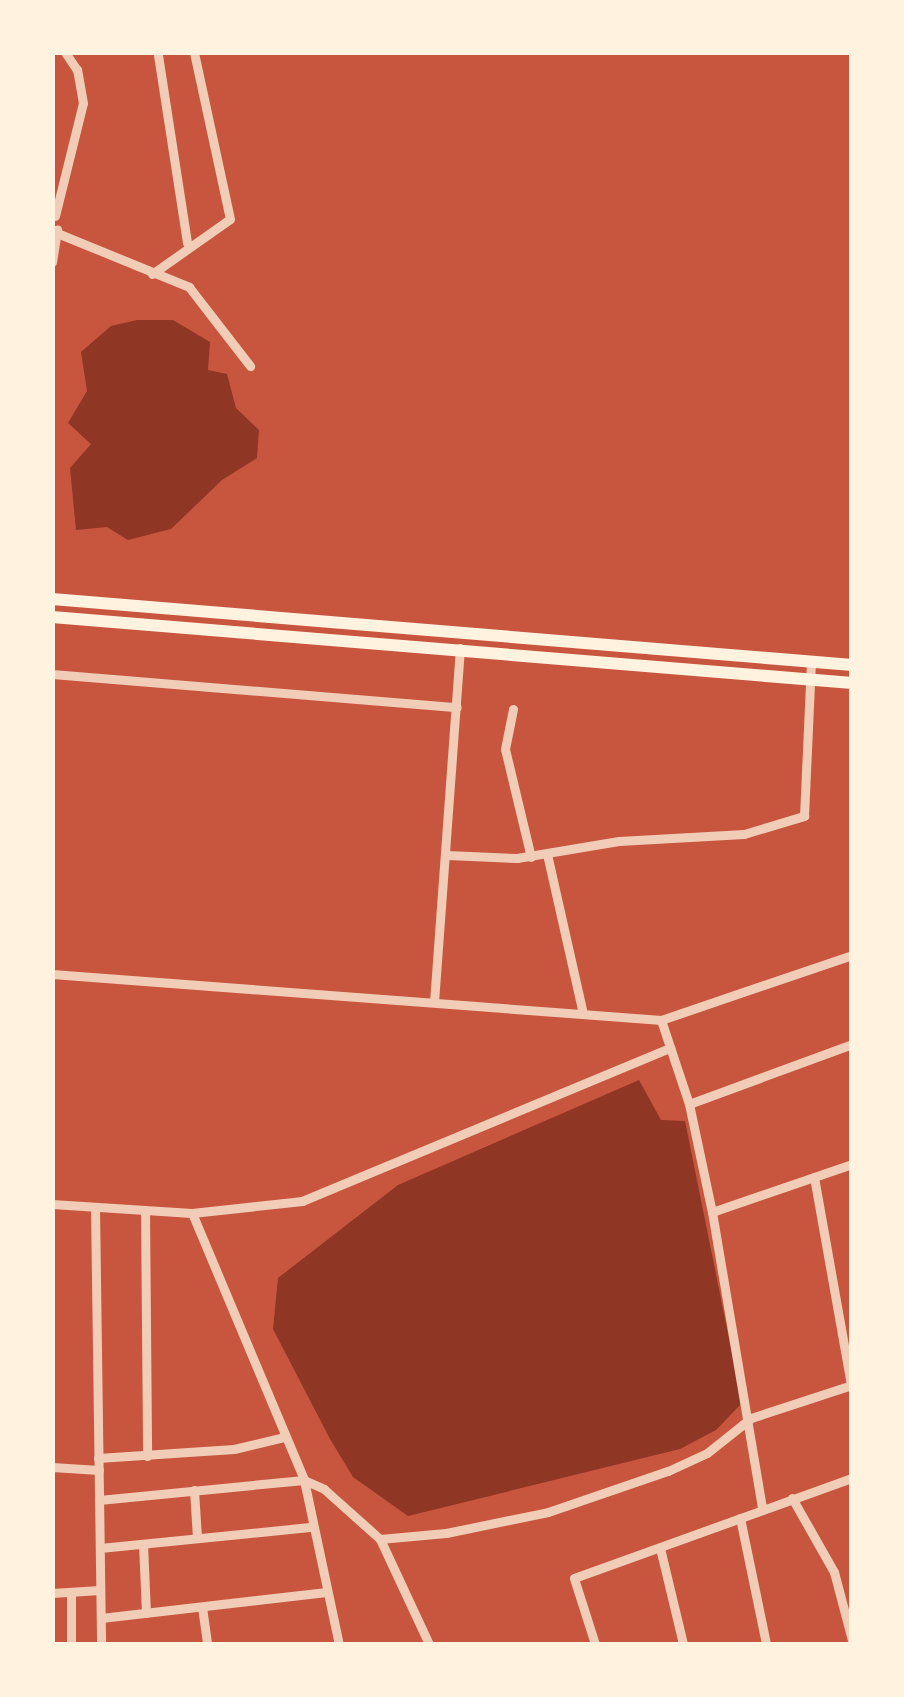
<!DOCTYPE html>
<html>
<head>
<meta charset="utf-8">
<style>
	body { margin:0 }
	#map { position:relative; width:904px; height:1697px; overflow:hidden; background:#c8553d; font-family:"IBM Plex Sans",sans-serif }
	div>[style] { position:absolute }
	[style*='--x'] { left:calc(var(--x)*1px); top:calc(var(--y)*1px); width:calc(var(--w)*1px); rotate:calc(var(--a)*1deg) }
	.water>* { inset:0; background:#8f3625 }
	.minor>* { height:9px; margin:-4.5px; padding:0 4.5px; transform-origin:4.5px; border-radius:4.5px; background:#f1ccb7 }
	.primary>* { height:12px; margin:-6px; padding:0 6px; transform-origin:6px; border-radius:6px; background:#fff3e0 }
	span { translate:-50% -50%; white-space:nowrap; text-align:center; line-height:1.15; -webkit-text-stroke:8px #fff3e0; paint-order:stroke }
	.frame { position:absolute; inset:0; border:55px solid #fff3e0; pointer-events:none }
</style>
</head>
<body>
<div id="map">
	<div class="water">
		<div style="clip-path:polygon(137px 320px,173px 320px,210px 342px,208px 370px,227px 374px,236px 408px,259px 430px,257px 458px,222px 480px,171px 529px,128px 540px,107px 527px,76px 530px,70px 468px,91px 444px,68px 423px,87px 391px,81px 352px,111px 326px)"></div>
		<div style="clip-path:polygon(639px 1080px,661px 1120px,685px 1121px,742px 1403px,716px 1430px,680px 1449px,408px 1516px,353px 1477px,330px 1439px,273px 1329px,278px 1278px,398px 1185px)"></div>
	</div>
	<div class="minor">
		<div style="--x:158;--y:55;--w:190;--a:81.2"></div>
		<div style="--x:55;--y:216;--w:116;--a:-76.1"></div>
		<div style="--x:83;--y:103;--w:34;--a:-100"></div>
		<div style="--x:77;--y:70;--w:22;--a:-124"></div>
		<div style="--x:57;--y:233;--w:143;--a:22.2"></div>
		<div style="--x:189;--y:287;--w:100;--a:52.3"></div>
		<div style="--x:52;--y:262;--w:33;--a:-81"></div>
		<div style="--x:152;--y:274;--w:95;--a:-35.2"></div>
		<div style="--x:230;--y:219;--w:171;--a:-102.2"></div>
		<div style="--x:52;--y:674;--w:406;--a:4.7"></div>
		<div style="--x:513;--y:709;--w:41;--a:101.3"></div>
		<div style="--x:505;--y:749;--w:111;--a:76.5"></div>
		<div style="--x:547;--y:854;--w:164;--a:77.3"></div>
		<div style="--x:447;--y:855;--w:70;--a:2.5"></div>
		<div style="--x:517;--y:858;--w:103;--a:-9.5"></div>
		<div style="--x:619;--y:841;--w:125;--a:-3.2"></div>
		<div style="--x:744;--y:834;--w:63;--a:-16.7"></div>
		<div style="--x:804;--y:816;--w:154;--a:-87.4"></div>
		<div style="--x:52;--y:974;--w:611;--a:4.32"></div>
		<div style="--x:661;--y:1020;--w:202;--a:-18.8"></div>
		<div style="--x:434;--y:1002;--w:355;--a:-85.8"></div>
		<div style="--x:661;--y:1020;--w:89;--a:71.6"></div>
		<div style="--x:689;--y:1104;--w:110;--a:78"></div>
		<div style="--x:712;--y:1212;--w:300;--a:80.4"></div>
		<div style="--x:689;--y:1104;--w:174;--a:-20.2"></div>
		<div style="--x:814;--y:1177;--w:211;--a:79.9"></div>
		<div style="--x:52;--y:1204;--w:140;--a:3.7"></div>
		<div style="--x:192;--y:1213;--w:111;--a:-6.2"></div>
		<div style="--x:302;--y:1201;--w:399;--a:-22.6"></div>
		<div style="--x:95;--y:1207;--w:437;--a:89.2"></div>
		<div style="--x:145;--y:1210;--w:246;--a:89.5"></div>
		<div style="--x:712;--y:1212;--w:148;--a:-18.9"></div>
		<div style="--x:192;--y:1213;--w:290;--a:67.2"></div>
		<div style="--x:304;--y:1480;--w:168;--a:78"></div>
		<div style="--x:98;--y:1458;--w:136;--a:-3.8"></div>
		<div style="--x:234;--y:1449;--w:51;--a:-13.5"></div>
		<div style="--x:52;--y:1467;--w:47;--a:3.7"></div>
		<div style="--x:194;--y:1490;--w:48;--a:86.4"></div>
		<div style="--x:792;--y:1498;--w:85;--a:60.4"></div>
		<div style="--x:834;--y:1572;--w:70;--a:75.2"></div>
		<div style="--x:99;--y:1500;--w:206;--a:-5.6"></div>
		<div style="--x:304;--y:1480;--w:22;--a:24"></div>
		<div style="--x:324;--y:1489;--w:75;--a:41.8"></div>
		<div style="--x:380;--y:1539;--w:66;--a:-5.2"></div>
		<div style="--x:446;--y:1533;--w:104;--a:-11.6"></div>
		<div style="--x:548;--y:1512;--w:127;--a:-18.9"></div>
		<div style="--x:668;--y:1471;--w:43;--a:-24.8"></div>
		<div style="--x:707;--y:1453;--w:56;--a:-38.5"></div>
		<div style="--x:751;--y:1418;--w:106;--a:-18.1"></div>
		<div style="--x:740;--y:1518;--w:129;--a:78.3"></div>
		<div style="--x:380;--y:1539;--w:116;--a:65"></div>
		<div style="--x:143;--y:1544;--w:69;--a:87.5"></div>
		<div style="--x:100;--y:1548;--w:213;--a:-5.7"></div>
		<div style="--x:660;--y:1548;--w:99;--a:76.5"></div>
		<div style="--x:52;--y:1593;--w:48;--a:-3.6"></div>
		<div style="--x:202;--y:1607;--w:37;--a:82"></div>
		<div style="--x:101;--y:1618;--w:227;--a:-6.6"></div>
		<div style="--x:71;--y:1644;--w:52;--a:-90"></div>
		<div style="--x:595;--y:1644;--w:69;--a:-107.7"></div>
		<div style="--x:574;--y:1578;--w:295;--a:-19.8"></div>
	</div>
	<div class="primary">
		<div style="--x:52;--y:599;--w:803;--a:4.72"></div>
		<div style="--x:52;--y:617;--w:803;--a:4.72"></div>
	</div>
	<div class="frame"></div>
</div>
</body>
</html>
